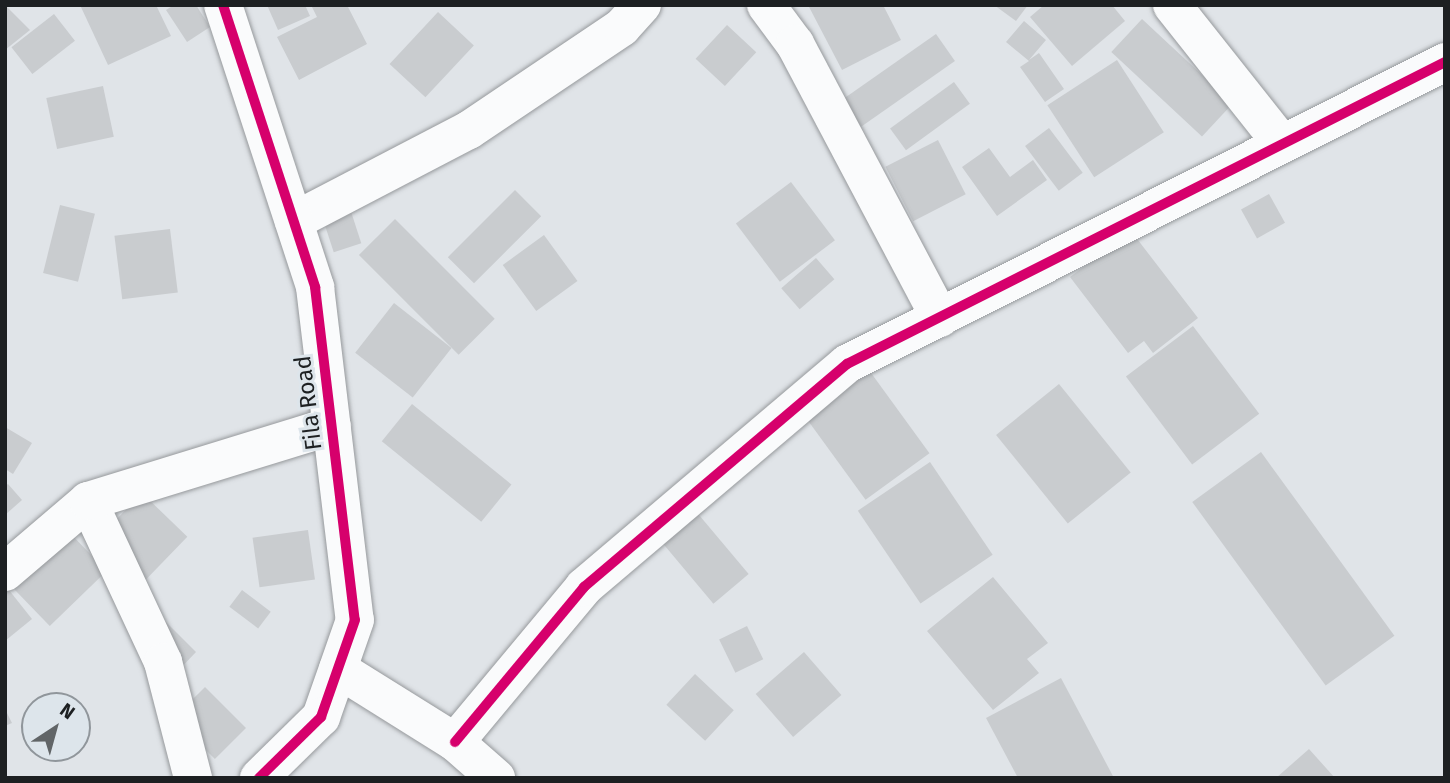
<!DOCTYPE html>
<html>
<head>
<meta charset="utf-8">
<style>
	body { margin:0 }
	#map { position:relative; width:1450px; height:783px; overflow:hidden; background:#e0e4e8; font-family:"Fira Sans",sans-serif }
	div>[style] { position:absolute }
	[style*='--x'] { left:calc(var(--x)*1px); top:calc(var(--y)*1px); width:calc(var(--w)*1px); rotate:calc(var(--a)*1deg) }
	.building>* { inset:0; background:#c9cccf; transform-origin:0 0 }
	.roads { filter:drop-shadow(0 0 2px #96999c) drop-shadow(0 0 2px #96999c) }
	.street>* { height:38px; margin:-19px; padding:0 19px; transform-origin:19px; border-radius:19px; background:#fafbfc }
	.secondary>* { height:38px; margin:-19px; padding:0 19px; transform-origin:19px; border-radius:19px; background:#fafbfc }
	.cycleway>* { height:10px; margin:-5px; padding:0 5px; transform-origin:5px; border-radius:5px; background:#d6006c }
	span { translate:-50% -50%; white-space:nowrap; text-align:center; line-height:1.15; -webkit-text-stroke:6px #dde5eb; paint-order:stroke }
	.street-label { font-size:23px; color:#1d2022 }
	.frame { position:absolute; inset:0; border:7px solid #1d2022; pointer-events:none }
	.north { position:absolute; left:21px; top:692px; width:70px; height:70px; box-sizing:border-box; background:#dde5eb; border:2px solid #90969b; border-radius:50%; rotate:36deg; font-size:19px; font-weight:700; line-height:28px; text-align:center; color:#1d2022 }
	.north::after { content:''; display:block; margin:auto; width:24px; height:32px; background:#616567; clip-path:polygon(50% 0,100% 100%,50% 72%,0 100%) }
</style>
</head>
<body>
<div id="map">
	<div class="building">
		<div style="clip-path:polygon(5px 5px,30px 30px,5px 50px)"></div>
		<div style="clip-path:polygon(80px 5px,156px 5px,171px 36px,108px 65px)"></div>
		<div style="clip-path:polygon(174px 5px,196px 5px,210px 27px,187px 42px,166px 10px)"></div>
		<div style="clip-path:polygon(267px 5px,305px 5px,310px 16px,278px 30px)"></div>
		<div style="clip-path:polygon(311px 5px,347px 5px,367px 44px,299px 80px,277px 37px,317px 17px)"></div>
		<div style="clip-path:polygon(808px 5px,883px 5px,901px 40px,842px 70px)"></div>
		<div style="clip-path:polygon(994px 5px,1028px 5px,1016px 21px)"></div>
		<div style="clip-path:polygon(1044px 5px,1112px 5px,1125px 21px,1072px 66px,1030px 17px)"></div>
		<div style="left:438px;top:12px;width:49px;height:71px;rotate:43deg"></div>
		<div style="left:54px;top:14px;width:34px;height:54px;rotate:52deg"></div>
		<div style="left:1142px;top:19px;width:124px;height:45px;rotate:43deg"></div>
		<div style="clip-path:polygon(1024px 21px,1046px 40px,1029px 60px,1039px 53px,1064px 89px,1045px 102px,1020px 67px,1029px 61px,1006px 42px)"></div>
		<div style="left:727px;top:25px;width:40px;height:46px;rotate:43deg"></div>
		<div style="left:936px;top:34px;width:33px;height:125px;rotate:55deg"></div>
		<div style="left:1117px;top:60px;width:86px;height:83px;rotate:57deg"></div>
		<div style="left:954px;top:82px;width:27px;height:79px;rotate:54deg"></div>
		<div style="left:103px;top:86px;width:52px;height:58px;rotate:78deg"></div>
		<div style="left:1049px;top:128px;width:56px;height:30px;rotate:53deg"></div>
		<div style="left:938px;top:140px;width:61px;height:59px;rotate:63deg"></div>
		<div style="clip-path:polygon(989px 148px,1010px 177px,1033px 160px,1047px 180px,997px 216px,962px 167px)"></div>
		<div style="left:791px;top:182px;width:73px;height:69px;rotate:53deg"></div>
		<div style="left:344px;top:190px;width:56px;height:29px;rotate:72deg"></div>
		<div style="left:515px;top:190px;width:37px;height:95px;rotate:45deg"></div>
		<div style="left:1269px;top:194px;width:33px;height:32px;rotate:61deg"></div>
		<div style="left:60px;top:205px;width:36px;height:70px;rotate:14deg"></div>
		<div style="left:395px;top:219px;width:141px;height:51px;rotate:45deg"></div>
		<div style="left:170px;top:229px;width:64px;height:56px;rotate:83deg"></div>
		<div style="clip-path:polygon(1131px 231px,1198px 318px,1153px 353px,1144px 341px,1128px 353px,1070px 277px)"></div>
		<div style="left:544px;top:235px;width:57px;height:51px;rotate:54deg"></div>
		<div style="left:816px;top:258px;width:28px;height:46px;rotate:49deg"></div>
		<div style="left:394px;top:303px;width:73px;height:63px;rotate:38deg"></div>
		<div style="left:1193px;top:326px;width:110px;height:84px;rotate:53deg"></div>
		<div style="left:866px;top:366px;width:108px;height:79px;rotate:54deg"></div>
		<div style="left:1059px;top:384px;width:114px;height:81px;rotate:51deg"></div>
		<div style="left:412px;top:404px;width:128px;height:48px;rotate:39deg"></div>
		<div style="clip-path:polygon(5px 427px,32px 443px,13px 474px,5px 469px)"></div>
		<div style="left:1261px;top:452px;width:227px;height:85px;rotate:54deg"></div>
		<div style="left:930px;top:462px;width:112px;height:87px;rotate:56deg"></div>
		<div style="clip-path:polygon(8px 484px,22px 500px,5px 515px,5px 486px)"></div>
		<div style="left:142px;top:493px;width:63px;height:64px;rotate:44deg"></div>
		<div style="left:694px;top:509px;width:85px;height:46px;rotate:50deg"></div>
		<div style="left:67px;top:530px;width:57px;height:79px;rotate:46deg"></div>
		<div style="left:308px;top:530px;width:50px;height:56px;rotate:82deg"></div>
		<div style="clip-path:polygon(993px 577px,1048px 643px,1027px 659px,1039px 673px,993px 710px,927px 631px)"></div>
		<div style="clip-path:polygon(5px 585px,32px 619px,5px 641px)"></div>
		<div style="left:242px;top:590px;width:36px;height:21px;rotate:37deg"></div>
		<div style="clip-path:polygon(146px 602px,196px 652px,176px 673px)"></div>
		<div style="left:747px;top:626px;width:37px;height:31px;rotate:64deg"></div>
		<div style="left:804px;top:652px;width:57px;height:64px;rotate:49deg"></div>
		<div style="left:695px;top:674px;width:53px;height:42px;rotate:43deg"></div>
		<div style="clip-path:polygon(1061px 678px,1114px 778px,1018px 778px,986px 718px)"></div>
		<div style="left:205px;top:687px;width:58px;height:44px;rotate:45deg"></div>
		<div style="clip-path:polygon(5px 709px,12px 723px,5px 726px)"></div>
		<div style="clip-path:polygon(1309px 749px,1335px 778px,1276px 778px)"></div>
	</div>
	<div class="roads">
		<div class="street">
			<div style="--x:766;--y:5;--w:49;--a:53.4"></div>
			<div style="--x:795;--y:44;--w:310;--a:62.1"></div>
			<div style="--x:1172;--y:5;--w:177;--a:51.6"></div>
			<div style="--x:294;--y:221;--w:197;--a:-27.5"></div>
			<div style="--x:469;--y:130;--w:184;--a:-33.9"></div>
			<div style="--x:622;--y:27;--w:30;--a:-48"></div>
			<div style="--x:88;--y:501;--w:178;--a:65"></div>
			<div style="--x:163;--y:662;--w:120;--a:75.5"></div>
			<div style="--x:5;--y:572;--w:109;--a:-40.5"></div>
			<div style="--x:88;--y:501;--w:255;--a:-17.1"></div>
			<div style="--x:338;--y:669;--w:138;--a:32"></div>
			<div style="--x:455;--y:742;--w:55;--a:41.3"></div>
			<div style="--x:455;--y:742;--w:202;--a:-50.2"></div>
			<div style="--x:584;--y:587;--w:345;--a:-40.3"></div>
			<div style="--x:847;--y:364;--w:670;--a:-26.79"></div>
		</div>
		<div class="secondary">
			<div style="--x:223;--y:5;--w:297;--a:71.9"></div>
			<div style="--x:315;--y:287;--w:335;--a:83.2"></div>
			<div style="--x:355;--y:620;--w:103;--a:109.3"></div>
			<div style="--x:321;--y:717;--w:87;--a:135.5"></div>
		</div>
	</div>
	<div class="cycleway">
		<div style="--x:223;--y:5;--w:297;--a:71.9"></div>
		<div style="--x:315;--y:287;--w:335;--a:83.2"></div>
		<div style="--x:355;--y:620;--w:103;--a:109.3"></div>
		<div style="--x:321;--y:717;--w:87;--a:135.5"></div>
		<div style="--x:455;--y:742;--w:202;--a:-50.2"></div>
		<div style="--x:584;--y:587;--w:345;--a:-40.3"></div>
		<div style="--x:847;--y:364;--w:670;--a:-26.79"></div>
	</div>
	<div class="street-label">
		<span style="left:308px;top:403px;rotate:-97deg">Fila Road</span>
	</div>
	<div class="frame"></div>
	<div class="north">N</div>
</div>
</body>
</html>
